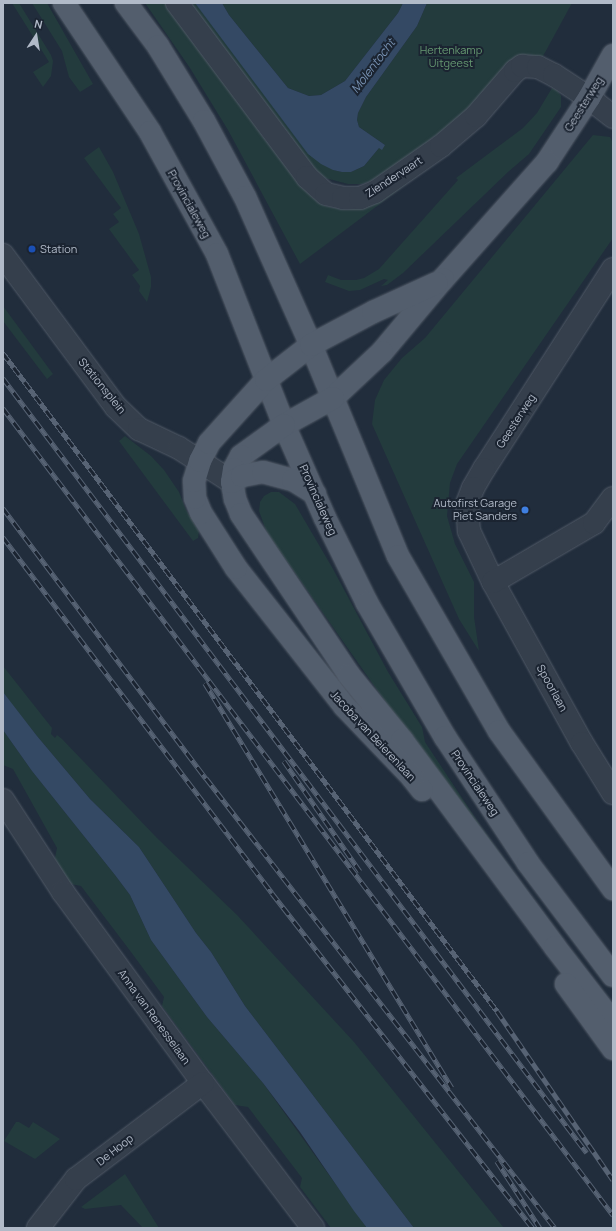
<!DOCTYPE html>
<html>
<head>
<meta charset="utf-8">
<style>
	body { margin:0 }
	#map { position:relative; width:616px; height:1231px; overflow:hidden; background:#212d3c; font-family:Manrope,sans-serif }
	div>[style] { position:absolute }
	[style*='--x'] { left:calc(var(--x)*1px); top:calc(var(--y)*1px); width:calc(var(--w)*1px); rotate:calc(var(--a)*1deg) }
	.green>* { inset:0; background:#233b3d }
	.water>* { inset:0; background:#344964 }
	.roads { filter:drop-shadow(0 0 1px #515a67) drop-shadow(0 0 1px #515a67) }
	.minor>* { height:22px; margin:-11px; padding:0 11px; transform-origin:11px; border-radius:11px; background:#353f4c }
	.major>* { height:22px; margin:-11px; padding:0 11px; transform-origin:11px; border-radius:11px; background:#535e6d }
	.rail>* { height:4.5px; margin-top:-2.25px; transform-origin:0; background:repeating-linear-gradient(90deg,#1b2431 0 9px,#576374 0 18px); box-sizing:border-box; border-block:1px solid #576374 }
	.dots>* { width:11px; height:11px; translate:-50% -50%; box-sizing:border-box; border:2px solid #1b2431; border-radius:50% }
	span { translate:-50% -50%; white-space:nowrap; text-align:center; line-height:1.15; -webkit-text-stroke:4px #1b2431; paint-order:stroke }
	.park-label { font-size:11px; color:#679a72 }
	.street-label { font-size:11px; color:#b1bac8 }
	.poi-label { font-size:11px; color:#b1bac8 }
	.left { translate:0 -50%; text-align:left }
	.right { translate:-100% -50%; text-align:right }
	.water-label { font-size:12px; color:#7791b2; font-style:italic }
	.frame { position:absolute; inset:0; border:4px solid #b1bac8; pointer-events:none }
	.north { position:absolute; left:16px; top:16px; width:40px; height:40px; -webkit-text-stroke:3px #1b2431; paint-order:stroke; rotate:12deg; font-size:11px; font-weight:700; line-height:16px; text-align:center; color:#b1bac8 }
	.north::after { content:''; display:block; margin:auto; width:14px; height:18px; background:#b1bac8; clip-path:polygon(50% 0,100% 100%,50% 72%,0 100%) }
</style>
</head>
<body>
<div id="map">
	<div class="green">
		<div style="clip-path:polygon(12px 3px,19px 3px,51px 55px,53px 61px,51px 76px,43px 87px,33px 72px,49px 62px)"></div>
		<div style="clip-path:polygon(32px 3px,47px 3px,93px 84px,80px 92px,69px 77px,62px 51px)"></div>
		<div style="clip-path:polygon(145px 3px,166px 3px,283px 156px,309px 194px,325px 206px,346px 210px,360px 208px,441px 158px,300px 264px,228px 130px,190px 68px)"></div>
		<div style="clip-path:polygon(183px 3px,195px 3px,333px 170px,342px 172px,351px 172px,364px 166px,379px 148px,385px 145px,359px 127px,357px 120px,358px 113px,366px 97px,417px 26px,427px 3px,572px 3px,542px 58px,526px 56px,509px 63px,479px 101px,442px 131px,379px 178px,362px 184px,348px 184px,325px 178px,314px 170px)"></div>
		<div style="clip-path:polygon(222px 3px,403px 3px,398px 13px,345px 81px,321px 95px,309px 96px,288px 88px,229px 15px)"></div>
		<div style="clip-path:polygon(552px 88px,557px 90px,561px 96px,561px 107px,529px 154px,508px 172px,403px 273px,387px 285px,381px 286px,388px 280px,384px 279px,360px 290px,349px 291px,325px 282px,328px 275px,341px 280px,356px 280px,364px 278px,379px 269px,458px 180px,456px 178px,523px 128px,537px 113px)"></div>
		<div style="clip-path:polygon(593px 135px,610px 137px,613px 143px,613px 238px,457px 464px,450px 483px,447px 516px,455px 544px,474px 582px,474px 617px,479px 651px,459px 619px,372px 424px,375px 400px,384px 380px,402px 358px,425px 338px)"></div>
		<div style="clip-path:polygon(99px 147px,113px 172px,139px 234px,151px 277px,151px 287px,147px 302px,139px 291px,140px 286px,132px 275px,139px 270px,109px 229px,119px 222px,113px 214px,121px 208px,84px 158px)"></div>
		<div style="clip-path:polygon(3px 306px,53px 374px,47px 379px,3px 321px)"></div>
		<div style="clip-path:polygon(125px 436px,151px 456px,164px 470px,179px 492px,186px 510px,199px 531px,198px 538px,193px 541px,119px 441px)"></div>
		<div style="clip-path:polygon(271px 492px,279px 492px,295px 504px,333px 569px,388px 672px,422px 727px,425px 742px,480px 825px,608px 1003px,462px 811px,267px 533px,259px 511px,260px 502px,264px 496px)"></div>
		<div style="clip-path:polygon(3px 666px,52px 728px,51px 734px,55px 738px,57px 735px,62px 739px,157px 838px,237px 915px,354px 1042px,504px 1228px,414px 1228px,245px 1006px,211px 952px,196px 933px,139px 847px,90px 799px,37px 736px,4px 694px)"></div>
		<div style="clip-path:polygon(3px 730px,32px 771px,115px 875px,130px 895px,151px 940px,207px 1017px,263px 1083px,367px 1228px,331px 1228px,300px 1187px,302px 1178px,248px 1107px,235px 1105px,162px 1006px,164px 997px,131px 952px,81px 886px,71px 884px,63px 875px,55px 858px,57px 848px,13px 769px,3px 765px)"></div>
		<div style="clip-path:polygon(16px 1122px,19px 1122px,29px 1128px,33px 1122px,60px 1139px,35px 1159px,4px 1141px)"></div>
		<div style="clip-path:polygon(125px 1174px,159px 1228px,143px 1228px,121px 1205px,85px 1209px,81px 1207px)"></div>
	</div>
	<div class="water">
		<div style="clip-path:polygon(195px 3px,222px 3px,229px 15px,288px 88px,309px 96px,321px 95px,345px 81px,398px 13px,403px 3px,427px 3px,417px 26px,366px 97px,358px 113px,357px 120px,359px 127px,385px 145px,382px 150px,379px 148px,364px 166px,351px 172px,342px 172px,333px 170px,321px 164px,308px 154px)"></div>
		<div style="clip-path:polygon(3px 692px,37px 736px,90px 799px,139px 847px,196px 933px,211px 952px,245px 1006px,414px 1228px,367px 1228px,354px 1211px,300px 1132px,263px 1083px,207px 1017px,151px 940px,130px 895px,115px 875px,32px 771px,3px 730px)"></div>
	</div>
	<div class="roads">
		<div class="minor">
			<div style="--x:177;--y:3;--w:217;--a:53.2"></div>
			<div style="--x:307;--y:177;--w:25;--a:42"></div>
			<div style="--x:326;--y:194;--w:17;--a:13"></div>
			<div style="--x:343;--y:198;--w:17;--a:0"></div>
			<div style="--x:360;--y:198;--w:16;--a:-22"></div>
			<div style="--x:375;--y:192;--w:80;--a:-34.9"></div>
			<div style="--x:441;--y:146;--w:46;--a:-40.6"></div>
			<div style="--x:476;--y:116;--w:60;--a:-49.1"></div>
			<div style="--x:515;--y:71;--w:9;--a:-36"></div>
			<div style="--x:522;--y:66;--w:16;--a:4"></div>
			<div style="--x:538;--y:67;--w:18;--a:27"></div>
			<div style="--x:554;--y:75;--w:42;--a:33.3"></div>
			<div style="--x:589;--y:98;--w:31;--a:38"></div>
			<div style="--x:3;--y:255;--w:189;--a:53.4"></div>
			<div style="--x:116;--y:407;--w:32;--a:44"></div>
			<div style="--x:139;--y:429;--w:44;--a:25.4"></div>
			<div style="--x:179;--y:448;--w:63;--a:32.7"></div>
			<div style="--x:613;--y:269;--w:238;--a:122.8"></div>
			<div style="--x:484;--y:469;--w:22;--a:120"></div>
			<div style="--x:473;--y:488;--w:17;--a:111"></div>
			<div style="--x:467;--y:504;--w:27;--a:86"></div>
			<div style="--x:469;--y:531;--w:56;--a:64.8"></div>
			<div style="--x:493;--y:582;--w:184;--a:61.1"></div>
			<div style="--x:582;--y:743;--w:59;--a:58.2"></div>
			<div style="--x:493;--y:582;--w:117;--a:-30.3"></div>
			<div style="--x:594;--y:523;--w:31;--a:-53"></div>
			<div style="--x:3;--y:800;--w:110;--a:56.9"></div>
			<div style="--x:63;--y:892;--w:237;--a:53.8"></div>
			<div style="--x:203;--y:1083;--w:182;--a:52.8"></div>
			<div style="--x:38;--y:1228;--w:62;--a:-52.2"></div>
			<div style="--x:76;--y:1179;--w:159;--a:-37.1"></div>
		</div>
		<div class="major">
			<div style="--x:64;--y:3;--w:155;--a:56.3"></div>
			<div style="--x:150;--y:132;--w:139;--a:61.2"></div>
			<div style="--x:217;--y:254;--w:184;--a:68.6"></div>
			<div style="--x:284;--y:425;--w:102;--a:66.2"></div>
			<div style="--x:325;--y:518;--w:95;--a:63.7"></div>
			<div style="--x:367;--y:603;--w:155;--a:59.8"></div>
			<div style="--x:445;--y:737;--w:151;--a:56.6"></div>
			<div style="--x:528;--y:863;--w:141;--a:53"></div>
			<div style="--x:126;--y:3;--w:54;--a:53.3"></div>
			<div style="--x:158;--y:46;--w:88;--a:58.5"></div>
			<div style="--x:204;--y:121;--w:86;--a:61.7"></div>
			<div style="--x:245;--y:197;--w:162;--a:66"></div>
			<div style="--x:311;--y:345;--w:228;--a:67.6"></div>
			<div style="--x:398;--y:556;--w:202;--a:60"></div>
			<div style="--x:499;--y:731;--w:195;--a:54.2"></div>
			<div style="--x:613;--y:55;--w:49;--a:119.2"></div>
			<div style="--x:589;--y:98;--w:77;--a:123.3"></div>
			<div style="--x:547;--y:162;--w:157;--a:131.6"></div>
			<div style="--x:443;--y:279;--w:95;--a:129.9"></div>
			<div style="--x:382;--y:352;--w:67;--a:136.8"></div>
			<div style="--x:333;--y:398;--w:56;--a:151.1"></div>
			<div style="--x:284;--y:425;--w:53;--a:144.2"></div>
			<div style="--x:241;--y:456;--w:15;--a:118"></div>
			<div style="--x:234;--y:469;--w:13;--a:99"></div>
			<div style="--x:232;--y:482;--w:17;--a:80"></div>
			<div style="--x:235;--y:499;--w:16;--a:68"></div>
			<div style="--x:241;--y:514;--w:194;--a:56.1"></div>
			<div style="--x:349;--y:675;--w:84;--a:50.8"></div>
			<div style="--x:402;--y:740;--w:257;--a:53.5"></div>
			<div style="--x:555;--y:947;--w:95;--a:52.3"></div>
			<div style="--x:232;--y:482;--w:12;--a:-31"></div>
			<div style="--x:242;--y:476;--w:21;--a:-11"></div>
			<div style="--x:263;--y:472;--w:31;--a:15"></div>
			<div style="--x:293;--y:480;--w:26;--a:32"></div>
			<div style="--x:422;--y:790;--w:16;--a:-128"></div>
			<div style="--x:412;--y:777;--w:97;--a:-133.7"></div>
			<div style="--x:345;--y:707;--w:177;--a:-128.1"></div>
			<div style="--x:236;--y:568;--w:65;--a:-122.5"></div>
			<div style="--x:201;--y:513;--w:16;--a:-112"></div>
			<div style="--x:195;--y:498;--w:17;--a:-93"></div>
			<div style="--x:194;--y:481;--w:21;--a:-73"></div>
			<div style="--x:200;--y:461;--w:20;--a:-63"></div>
			<div style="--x:209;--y:443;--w:85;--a:-47.9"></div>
			<div style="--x:266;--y:380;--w:57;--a:-37.9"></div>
			<div style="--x:311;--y:345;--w:70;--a:-28"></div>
			<div style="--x:373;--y:312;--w:70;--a:-24.4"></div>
			<div style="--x:566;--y:984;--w:80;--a:54.1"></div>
		</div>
	</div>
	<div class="rail">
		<div style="--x:3;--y:353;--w:823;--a:53.1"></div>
		<div style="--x:497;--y:1011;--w:205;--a:55.5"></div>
		<div style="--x:3;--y:378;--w:970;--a:53"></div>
		<div style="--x:3;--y:408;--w:1012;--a:52.91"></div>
		<div style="--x:3;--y:508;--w:338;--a:53.1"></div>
		<div style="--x:206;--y:778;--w:569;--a:52.2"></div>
		<div style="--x:3;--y:537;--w:446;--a:52.9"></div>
		<div style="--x:272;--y:893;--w:425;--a:52.1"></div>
		<div style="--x:205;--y:683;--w:474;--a:58.6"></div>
		<div style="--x:284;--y:761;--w:134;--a:55.4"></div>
		<div style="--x:497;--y:1161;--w:80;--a:57.3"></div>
	</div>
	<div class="dots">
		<div style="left:32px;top:249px;background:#1a4fb4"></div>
		<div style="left:525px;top:510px;background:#3f7fe0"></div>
	</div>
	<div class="park-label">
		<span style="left:451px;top:57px">Hertenkamp<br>Uitgeest</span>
	</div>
	<div class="street-label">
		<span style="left:584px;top:104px;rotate:-58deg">Geesterweg</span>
		<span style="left:394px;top:177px;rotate:-33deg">Ziendervaart</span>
		<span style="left:189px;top:204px;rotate:61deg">Provincialeweg</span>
		<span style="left:102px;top:386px;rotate:51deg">Stationsplein</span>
		<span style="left:516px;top:421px;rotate:-57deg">Geesterweg</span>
		<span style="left:318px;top:500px;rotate:66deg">Provincialeweg</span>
		<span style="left:552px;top:688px;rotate:61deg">Spoorlaan</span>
		<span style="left:373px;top:736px;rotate:47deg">Jacoba van Beierenlaan</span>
		<span style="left:475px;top:783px;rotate:56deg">Provincialeweg</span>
		<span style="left:154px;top:1017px;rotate:54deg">Anna van Renesselaan</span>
		<span style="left:115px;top:1150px;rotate:-38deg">De Hoop</span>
	</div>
	<div class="poi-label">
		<span class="left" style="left:40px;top:249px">Station</span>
		<span class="right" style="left:517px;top:510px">Autofirst Garage<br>Piet Sanders</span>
	</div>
	<div class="water-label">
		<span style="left:373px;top:66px;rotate:-53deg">Molentocht</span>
	</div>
	<div class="frame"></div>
	<div class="north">N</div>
</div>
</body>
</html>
